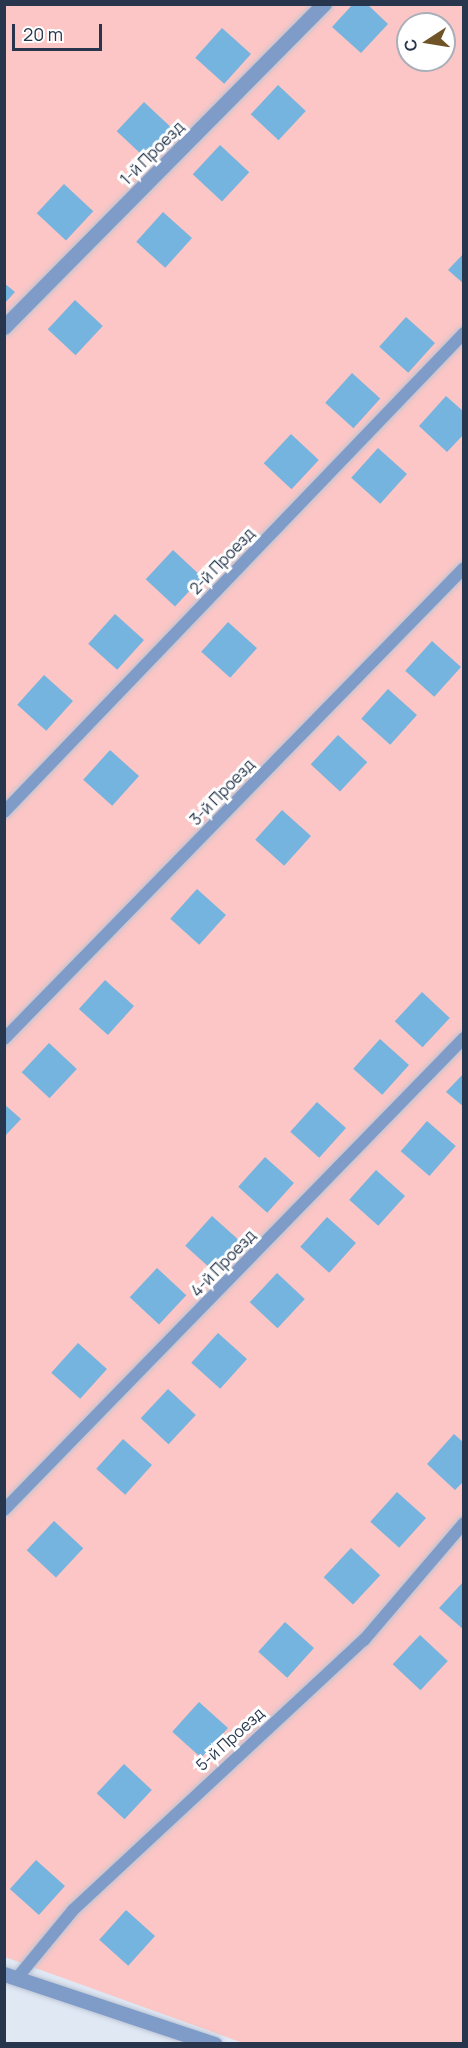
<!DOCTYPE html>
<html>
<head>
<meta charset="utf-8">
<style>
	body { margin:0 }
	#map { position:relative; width:468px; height:2048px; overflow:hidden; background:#e0e8f4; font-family:Manrope,sans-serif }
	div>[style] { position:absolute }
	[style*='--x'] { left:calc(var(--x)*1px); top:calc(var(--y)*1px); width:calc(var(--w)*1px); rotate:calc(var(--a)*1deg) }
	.green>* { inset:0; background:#fbc6c5 }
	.building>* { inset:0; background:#74b4df; transform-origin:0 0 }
	.roads { filter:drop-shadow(0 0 2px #bbc4d3) drop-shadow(0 0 2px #bbc4d3) }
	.lane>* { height:12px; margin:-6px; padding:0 6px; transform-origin:6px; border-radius:6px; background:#7f9cc8 }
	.street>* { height:15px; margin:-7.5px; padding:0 7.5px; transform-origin:7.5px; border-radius:7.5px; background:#7f9cc8 }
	span { translate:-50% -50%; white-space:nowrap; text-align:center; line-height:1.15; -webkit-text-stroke:6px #fff; paint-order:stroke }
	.street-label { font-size:16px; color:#27364d }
	.frame { position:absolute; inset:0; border:6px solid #27364d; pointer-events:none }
	.north { position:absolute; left:396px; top:12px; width:60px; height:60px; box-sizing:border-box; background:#fff; border:2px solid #a9afb8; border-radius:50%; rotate:258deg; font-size:16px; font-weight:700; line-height:24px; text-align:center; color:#27364d }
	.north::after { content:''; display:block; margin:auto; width:21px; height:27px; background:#6f5427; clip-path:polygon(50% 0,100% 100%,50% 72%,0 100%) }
	.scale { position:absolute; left:12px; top:24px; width:90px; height:27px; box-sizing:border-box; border:3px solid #27364d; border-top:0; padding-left:8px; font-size:18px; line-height:21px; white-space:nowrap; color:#27364d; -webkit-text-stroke:4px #fff; paint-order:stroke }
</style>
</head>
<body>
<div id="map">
	<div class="green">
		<div style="clip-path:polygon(evenodd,4px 5px,463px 5px,463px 2043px,243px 2043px,5px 1957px,4px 5px,408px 24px,444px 24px,444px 60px,408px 60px,408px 24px)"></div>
	</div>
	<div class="building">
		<div style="clip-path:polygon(353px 4px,367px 4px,388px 24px,361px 53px,332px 27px)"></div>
		<div style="left:222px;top:28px;width:39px;height:40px;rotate:42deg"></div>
		<div style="left:278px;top:85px;width:38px;height:40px;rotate:43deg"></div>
		<div style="left:144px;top:102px;width:38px;height:40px;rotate:43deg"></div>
		<div style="left:220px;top:145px;width:40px;height:40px;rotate:43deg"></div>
		<div style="left:64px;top:184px;width:40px;height:40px;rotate:43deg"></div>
		<div style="left:163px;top:212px;width:39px;height:40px;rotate:42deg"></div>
		<div style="clip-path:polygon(464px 253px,464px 284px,448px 270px)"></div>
		<div style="clip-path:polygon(4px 283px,15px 292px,4px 304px)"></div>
		<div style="left:75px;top:300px;width:38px;height:40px;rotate:43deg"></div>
		<div style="left:406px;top:317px;width:39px;height:40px;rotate:42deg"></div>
		<div style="left:352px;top:373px;width:38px;height:40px;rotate:42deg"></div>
		<div style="clip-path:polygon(446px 396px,464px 412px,464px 434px,447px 452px,419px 426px)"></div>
		<div style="left:291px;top:434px;width:38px;height:40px;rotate:43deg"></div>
		<div style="left:378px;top:448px;width:39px;height:40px;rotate:42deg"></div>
		<div style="left:173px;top:550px;width:40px;height:40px;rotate:43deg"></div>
		<div style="left:115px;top:614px;width:39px;height:40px;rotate:42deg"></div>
		<div style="left:228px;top:622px;width:39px;height:40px;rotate:42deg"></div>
		<div style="left:432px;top:641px;width:39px;height:40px;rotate:42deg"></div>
		<div style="left:44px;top:675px;width:39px;height:40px;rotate:42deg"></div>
		<div style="left:388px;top:689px;width:39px;height:40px;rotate:42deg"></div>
		<div style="left:338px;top:735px;width:40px;height:40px;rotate:43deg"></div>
		<div style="left:110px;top:750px;width:39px;height:40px;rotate:42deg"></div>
		<div style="left:282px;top:810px;width:39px;height:40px;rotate:42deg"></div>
		<div style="left:197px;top:889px;width:39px;height:40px;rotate:42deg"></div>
		<div style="left:105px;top:980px;width:39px;height:39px;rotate:42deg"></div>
		<div style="left:422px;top:992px;width:38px;height:40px;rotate:43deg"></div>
		<div style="left:380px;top:1039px;width:39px;height:40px;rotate:42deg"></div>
		<div style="left:49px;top:1043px;width:38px;height:40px;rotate:43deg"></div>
		<div style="clip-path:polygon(464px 1073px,464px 1107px,446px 1092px)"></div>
		<div style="left:317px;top:1102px;width:39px;height:40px;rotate:42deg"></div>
		<div style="clip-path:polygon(4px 1104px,21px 1119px,4px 1137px)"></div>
		<div style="left:427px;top:1121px;width:38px;height:40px;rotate:41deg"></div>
		<div style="left:265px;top:1157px;width:39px;height:40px;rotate:42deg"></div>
		<div style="left:376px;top:1170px;width:39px;height:40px;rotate:42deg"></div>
		<div style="left:212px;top:1216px;width:39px;height:40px;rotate:42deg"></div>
		<div style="left:327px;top:1217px;width:39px;height:40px;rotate:42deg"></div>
		<div style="left:157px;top:1268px;width:40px;height:40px;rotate:43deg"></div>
		<div style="left:277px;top:1273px;width:38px;height:40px;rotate:43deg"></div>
		<div style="left:218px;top:1333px;width:39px;height:40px;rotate:42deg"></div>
		<div style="left:78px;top:1343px;width:39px;height:40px;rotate:42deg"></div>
		<div style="left:168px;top:1389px;width:38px;height:40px;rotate:43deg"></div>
		<div style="clip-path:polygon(454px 1434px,464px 1443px,464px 1481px,455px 1490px,427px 1464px)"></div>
		<div style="left:123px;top:1439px;width:39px;height:40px;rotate:42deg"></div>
		<div style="left:397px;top:1492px;width:39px;height:40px;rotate:42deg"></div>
		<div style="left:54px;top:1521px;width:40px;height:40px;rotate:43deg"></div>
		<div style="left:351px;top:1548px;width:40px;height:40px;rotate:43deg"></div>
		<div style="clip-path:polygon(464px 1581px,464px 1630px,439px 1608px)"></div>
		<div style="left:285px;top:1622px;width:39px;height:40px;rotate:42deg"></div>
		<div style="left:420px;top:1635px;width:38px;height:40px;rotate:43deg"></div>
		<div style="left:199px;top:1702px;width:39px;height:40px;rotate:42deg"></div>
		<div style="left:124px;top:1764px;width:38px;height:40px;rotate:43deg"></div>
		<div style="left:36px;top:1860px;width:39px;height:39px;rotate:42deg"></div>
		<div style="left:126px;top:1910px;width:39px;height:40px;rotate:42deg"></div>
	</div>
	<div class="roads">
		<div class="lane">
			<div style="--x:4;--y:812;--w:664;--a:-46.16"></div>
			<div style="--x:4;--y:1039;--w:658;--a:-45.68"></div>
			<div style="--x:4;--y:1510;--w:659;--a:-45.74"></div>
			<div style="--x:17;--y:1978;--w:88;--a:-50.5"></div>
			<div style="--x:73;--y:1910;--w:397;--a:-42.9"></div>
			<div style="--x:364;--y:1640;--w:154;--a:-49.5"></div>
		</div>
		<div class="street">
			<div style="--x:4;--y:327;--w:455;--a:-45.3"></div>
			<div style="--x:4;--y:1974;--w:222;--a:18.4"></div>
		</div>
	</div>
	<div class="street-label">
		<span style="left:152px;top:153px;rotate:-45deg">1-й Проезд</span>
		<span style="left:222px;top:561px;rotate:-46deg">2-й Проезд</span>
		<span style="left:222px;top:792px;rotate:-46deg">3-й Проезд</span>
		<span style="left:223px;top:1263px;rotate:-46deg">4-й Проезд</span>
		<span style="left:230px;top:1739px;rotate:-42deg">5-й Проезд</span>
	</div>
	<div class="frame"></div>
	<div class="north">С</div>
	<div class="scale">20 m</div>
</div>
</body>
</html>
